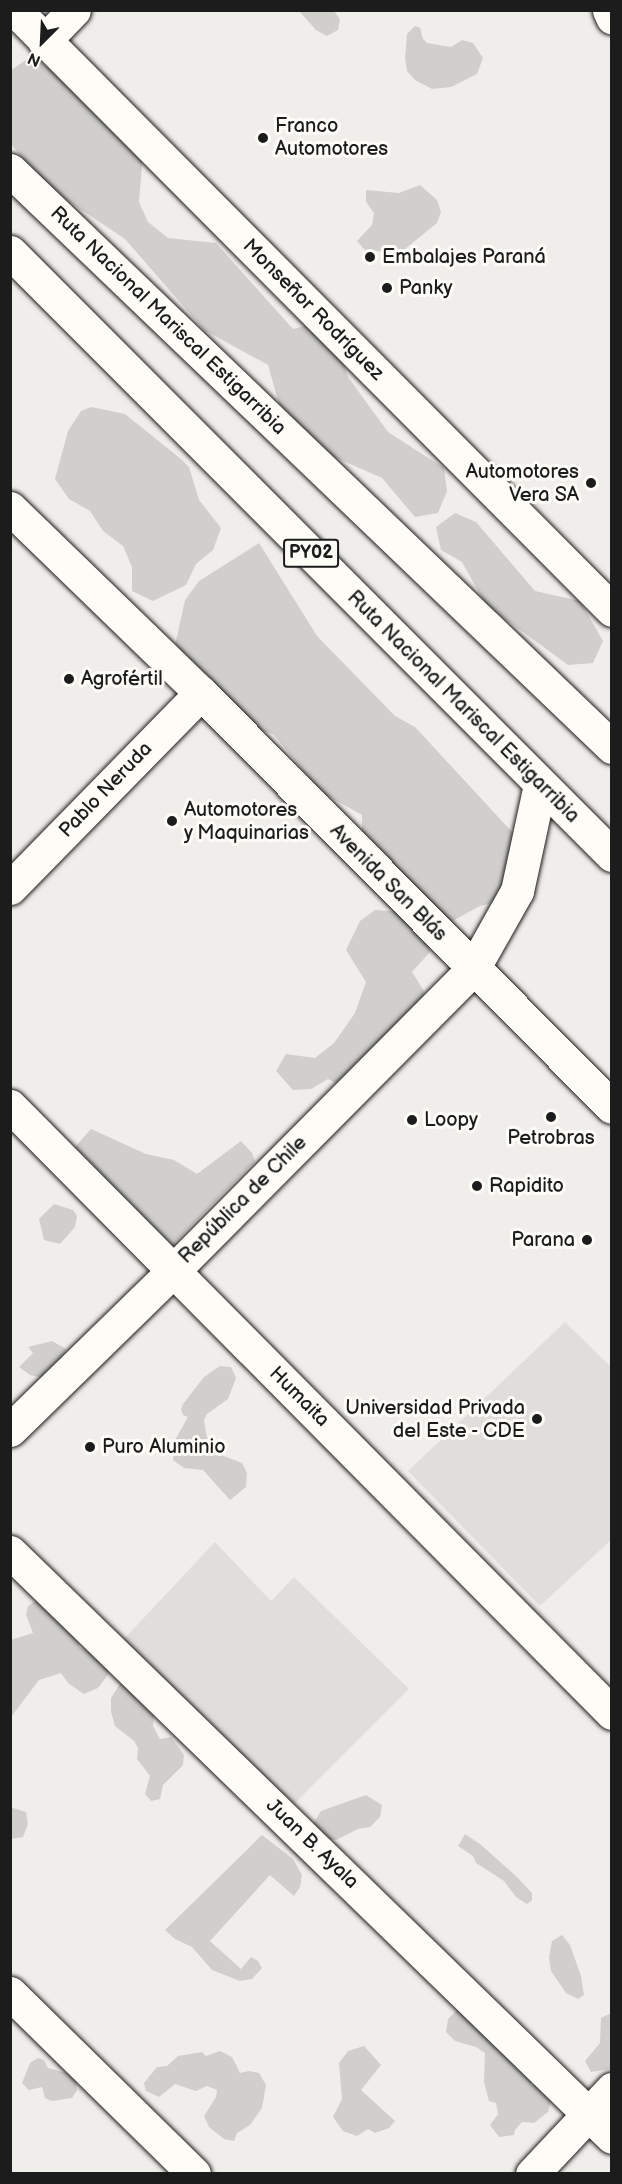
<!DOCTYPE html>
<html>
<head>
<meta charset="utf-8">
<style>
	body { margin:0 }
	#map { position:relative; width:622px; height:2184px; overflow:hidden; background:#f0eeea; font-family:"Balsamiq Sans",sans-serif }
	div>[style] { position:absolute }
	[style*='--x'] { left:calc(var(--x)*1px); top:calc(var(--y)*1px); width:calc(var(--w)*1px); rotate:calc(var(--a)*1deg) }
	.built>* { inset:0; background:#e0deda }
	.green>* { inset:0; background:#d0cfcc }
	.roads { filter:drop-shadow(0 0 2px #1c1c1c) drop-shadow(0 0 2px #1c1c1c) }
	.minor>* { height:33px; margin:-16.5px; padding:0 16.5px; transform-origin:16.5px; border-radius:16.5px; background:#fdfcf7 }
	.highway>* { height:33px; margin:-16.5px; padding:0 16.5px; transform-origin:16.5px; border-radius:16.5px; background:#fdfcf7 }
	.dots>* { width:16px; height:16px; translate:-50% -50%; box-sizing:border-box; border:3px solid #fdfcf7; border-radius:50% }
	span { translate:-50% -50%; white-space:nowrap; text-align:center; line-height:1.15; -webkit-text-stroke:6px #fdfcf7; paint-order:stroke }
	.shield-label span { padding:2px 4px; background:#fdfcf7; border:2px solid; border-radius:4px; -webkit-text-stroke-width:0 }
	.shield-label { font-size:18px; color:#1c1c1c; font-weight:700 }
	.poi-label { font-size:20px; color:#1c1c1c }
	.left { translate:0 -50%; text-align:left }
	.right { translate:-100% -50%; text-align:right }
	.street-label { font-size:20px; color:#1c1c1c }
	.frame { position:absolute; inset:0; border:12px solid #1c1c1c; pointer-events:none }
	.north { position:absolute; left:12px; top:12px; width:60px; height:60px; -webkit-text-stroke:4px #fdfcf7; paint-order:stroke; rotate:204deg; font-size:16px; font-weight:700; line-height:24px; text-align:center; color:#1c1c1c }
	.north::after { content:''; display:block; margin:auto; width:21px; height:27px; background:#1c1c1c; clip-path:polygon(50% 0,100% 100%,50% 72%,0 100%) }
</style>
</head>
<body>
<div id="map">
	<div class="built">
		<div style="clip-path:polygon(565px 1322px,611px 1367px,611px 1540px,540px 1606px,408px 1471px)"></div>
		<div style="clip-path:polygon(215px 1542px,271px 1601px,294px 1577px,409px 1689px,292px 1806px,123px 1640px)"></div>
	</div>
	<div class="green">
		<div style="clip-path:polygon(299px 11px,334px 11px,340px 19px,338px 30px,327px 36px,316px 30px)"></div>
		<div style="clip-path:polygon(415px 26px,420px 28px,423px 39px,427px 43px,451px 47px,462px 40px,473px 43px,483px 58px,477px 74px,451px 87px,432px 89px,415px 80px,407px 71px,405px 58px,407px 34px)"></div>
		<div style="clip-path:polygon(30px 57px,131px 112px,145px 130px,139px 202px,148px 222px,168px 238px,216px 243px,293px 329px,316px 323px,335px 334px,348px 377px,388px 432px,444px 468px,447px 491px,438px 513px,415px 517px,382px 478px,314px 448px,281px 411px,268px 365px,204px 330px,125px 239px,44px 185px,11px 144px,10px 71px)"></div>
		<div style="clip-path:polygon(420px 185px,437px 200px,441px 212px,437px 223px,400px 253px,365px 250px,357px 241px,372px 225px,374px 213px,366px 202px,366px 190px,399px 193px)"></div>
		<div style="clip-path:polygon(91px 407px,125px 414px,181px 459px,189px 467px,199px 500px,221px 528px,213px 550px,196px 564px,186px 585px,153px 601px,132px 591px,132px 567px,123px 546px,103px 531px,90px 511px,69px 499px,55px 479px,68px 431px,81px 411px)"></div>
		<div style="clip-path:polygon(455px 513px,476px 522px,535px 591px,580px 601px,603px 641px,593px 663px,568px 665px,486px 605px,462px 562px,441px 550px,436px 527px)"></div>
		<div style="clip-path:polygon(259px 543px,317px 636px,395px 716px,415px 727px,514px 834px,527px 895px,480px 906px,438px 929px,362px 862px,362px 815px,321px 792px,273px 734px,224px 720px,169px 673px,185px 600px,199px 581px)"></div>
		<div style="clip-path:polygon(375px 910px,406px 912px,428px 940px,430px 952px,412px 972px,424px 991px,421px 1021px,351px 1092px,328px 1079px,311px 1089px,293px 1090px,276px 1071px,286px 1054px,315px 1058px,334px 1043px,355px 1013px,366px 982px,346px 950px,360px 921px)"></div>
		<div style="clip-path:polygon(91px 1129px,146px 1154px,174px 1160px,197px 1174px,241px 1141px,252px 1153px,255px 1161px,172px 1245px,74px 1148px)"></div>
		<div style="clip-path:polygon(54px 1204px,73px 1210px,77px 1216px,75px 1227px,60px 1244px,44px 1240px,39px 1219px)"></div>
		<div style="clip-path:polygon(52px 1341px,66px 1349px,58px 1366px,44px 1378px,30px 1375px,19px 1367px,33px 1353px,28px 1347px)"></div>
		<div style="clip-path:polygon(220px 1366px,231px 1367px,236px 1378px,228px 1399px,207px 1414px,204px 1420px,206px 1433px,211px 1451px,242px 1463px,247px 1473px,246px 1487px,230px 1500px,203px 1470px,184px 1468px,173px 1460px,175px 1440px,188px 1417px,183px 1415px,181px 1409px,183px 1404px,204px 1377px)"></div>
		<div style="clip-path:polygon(42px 1597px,79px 1633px,79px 1647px,96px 1654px,107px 1663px,110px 1672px,98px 1688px,84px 1694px,68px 1683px,61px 1673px,39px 1680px,11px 1717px,11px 1640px,33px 1633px,26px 1615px,28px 1606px)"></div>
		<div style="clip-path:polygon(130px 1682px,155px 1705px,153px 1726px,160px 1739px,171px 1737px,184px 1755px,183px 1765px,163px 1785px,160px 1799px,151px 1801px,145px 1794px,150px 1776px,137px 1759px,138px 1748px,134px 1741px,115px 1726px,111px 1712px,111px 1698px,120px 1684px)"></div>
		<div style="clip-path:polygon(366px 1795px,382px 1805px,380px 1817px,370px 1827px,358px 1829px,336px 1840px,322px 1838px,312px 1826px,321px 1811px)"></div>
		<div style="clip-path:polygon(10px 1807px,26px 1812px,28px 1824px,23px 1837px,11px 1839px)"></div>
		<div style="clip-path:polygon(465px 1834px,480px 1844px,517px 1877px,532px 1893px,532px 1900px,527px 1904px,516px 1897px,504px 1881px,476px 1863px,473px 1856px,458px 1846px)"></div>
		<div style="clip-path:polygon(262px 1835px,293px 1859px,302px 1875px,300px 1887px,294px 1896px,270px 1875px,210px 1941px,241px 1969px,251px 1957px,258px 1961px,262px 1968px,252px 1979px,240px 1981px,212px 1970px,192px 1947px,175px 1939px,165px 1930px)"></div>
		<div style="clip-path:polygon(562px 1935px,570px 1945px,581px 1976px,584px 1995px,578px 1999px,566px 1993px,551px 1971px,549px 1957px,552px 1941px)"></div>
		<div style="clip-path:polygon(459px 2008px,531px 2079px,531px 2085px,542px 2086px,551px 2100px,548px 2112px,534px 2123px,522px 2122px,515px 2130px,514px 2135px,499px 2137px,490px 2125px,498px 2114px,496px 2103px,489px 2101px,484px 2082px,485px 2053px,476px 2047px,455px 2041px,446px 2032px,448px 2019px)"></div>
		<div style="clip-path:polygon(611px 2013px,611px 2069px,591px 2072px,585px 2061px,600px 2043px,601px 2018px)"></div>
		<div style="clip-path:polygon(364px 2046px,381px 2065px,361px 2090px,395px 2121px,389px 2128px,375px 2133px,368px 2129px,357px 2136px,343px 2131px,333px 2117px,342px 2099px,339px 2063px,348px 2051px)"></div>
		<div style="clip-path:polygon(220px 2051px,232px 2057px,240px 2073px,249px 2071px,259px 2073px,266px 2085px,262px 2108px,250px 2125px,237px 2133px,234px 2141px,224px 2139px,209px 2127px,204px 2116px,216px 2097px,217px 2090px,207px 2086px,196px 2091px,175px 2084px,159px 2097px,146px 2091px,144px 2083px,157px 2067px,167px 2066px,178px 2056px,202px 2052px,206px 2056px)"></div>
		<div style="clip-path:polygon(38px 2058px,44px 2060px,48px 2068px,67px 2073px,76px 2080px,77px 2090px,72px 2098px,52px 2101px,45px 2098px,42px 2087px,29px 2090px,22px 2083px,30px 2063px)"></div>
	</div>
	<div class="roads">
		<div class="minor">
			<div style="--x:15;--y:10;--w:846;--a:45.14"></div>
			<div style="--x:609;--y:10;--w:8;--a:67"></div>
			<div style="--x:44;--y:41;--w:43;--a:-45.9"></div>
			<div style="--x:10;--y:508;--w:266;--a:44.1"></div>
			<div style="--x:201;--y:693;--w:583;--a:45.21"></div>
			<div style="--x:10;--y:888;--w:273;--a:-45.6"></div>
			<div style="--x:10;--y:1106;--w:855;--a:45.24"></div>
			<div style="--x:10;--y:1430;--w:229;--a:-44.3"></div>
			<div style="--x:174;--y:1270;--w:424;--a:-45.2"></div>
			<div style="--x:10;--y:1552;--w:839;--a:44.18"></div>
			<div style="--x:10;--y:1993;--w:258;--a:44.5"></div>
			<div style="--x:532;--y:2174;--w:117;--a:-46.7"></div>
		</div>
		<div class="highway">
			<div style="--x:10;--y:170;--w:834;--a:43.79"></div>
			<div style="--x:10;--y:252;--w:852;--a:45.05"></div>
			<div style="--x:473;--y:969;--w:90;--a:-60.6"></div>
			<div style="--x:517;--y:891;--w:108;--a:-77.8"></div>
		</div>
	</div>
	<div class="dots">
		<div style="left:263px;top:138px;background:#1c1c1c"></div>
		<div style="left:370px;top:257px;background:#1c1c1c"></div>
		<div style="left:387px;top:288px;background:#1c1c1c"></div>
		<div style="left:591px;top:483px;background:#1c1c1c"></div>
		<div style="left:69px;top:679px;background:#1c1c1c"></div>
		<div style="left:172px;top:821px;background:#1c1c1c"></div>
		<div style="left:551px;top:1117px;background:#1c1c1c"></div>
		<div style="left:412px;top:1120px;background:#1c1c1c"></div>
		<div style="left:477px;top:1186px;background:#1c1c1c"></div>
		<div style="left:587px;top:1240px;background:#1c1c1c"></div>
		<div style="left:537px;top:1419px;background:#1c1c1c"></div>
		<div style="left:90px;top:1447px;background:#1c1c1c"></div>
	</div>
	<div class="shield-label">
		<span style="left:311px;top:553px">PY02</span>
	</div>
	<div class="poi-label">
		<span class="left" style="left:275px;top:138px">Franco<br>Automotores</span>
		<span class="left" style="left:382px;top:257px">Embalajes Paraná</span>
		<span class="left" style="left:399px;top:288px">Panky</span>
		<span class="right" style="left:579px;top:484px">Automotores<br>Vera SA</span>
		<span class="left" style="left:81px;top:679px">Agrofértil</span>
		<span class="left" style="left:184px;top:822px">Automotores<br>y Maquinarias</span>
		<span class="left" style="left:424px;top:1120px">Loopy</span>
		<span style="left:551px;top:1138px">Petrobras</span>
		<span class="left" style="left:489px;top:1186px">Rapidito</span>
		<span class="right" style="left:575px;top:1240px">Parana</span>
		<span class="right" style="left:525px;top:1420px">Universidad Privada<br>del Este - CDE</span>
		<span class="left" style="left:102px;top:1447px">Puro Aluminio</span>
	</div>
	<div class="street-label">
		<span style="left:313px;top:310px;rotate:45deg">Monseñor Rodríguez</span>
		<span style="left:168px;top:321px;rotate:44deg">Ruta Nacional Mariscal Estigarribia</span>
		<span style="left:463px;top:707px;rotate:45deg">Ruta Nacional Mariscal Estigarribia</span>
		<span style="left:106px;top:790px;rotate:-46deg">Pablo Neruda</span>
		<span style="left:388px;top:883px;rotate:45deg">Avenida San Blás</span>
		<span style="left:243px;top:1200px;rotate:-45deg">República de Chile</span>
		<span style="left:299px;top:1397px;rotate:45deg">Humaita</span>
		<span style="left:312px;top:1844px;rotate:44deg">Juan B. Ayala</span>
	</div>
	<div class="frame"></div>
	<div class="north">N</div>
</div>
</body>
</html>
